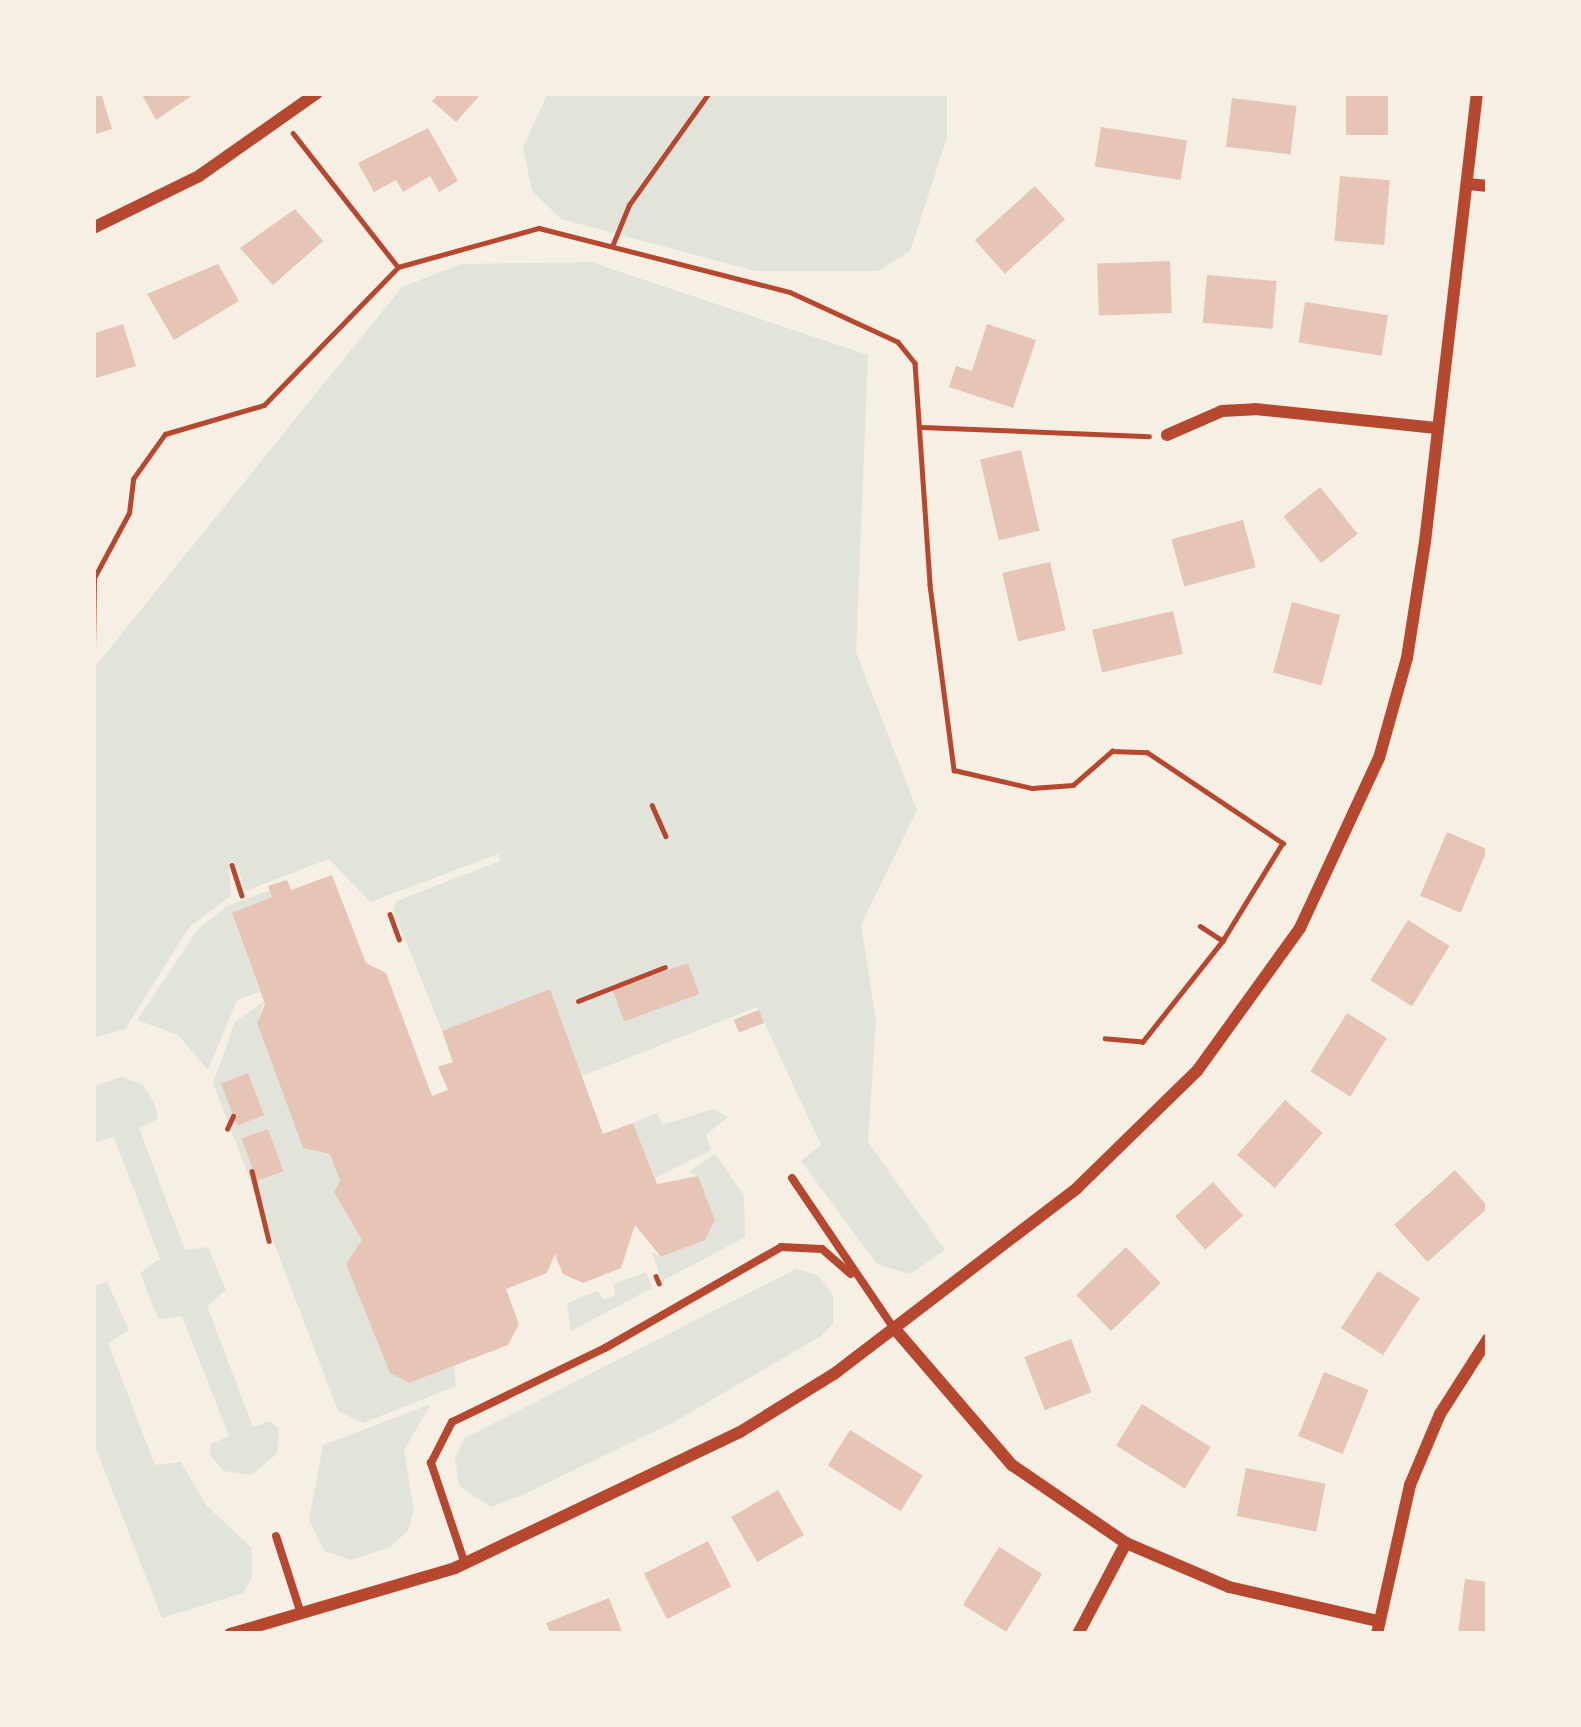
<!DOCTYPE html>
<html>
<head>
<meta charset="utf-8">
<style>
	body { margin:0 }
	#map { position:relative; width:1581px; height:1727px; overflow:hidden; background:#f6efe4; font-family:"Sofia Sans Condensed",sans-serif }
	div>[style] { position:absolute }
	[style*='--x'] { left:calc(var(--x)*1px); top:calc(var(--y)*1px); width:calc(var(--w)*1px); rotate:calc(var(--a)*1deg) }
	.green>* { inset:0; background:#e2e4dc }
	.building>* { inset:0; background:#e6c5b7; transform-origin:0 0 }
	.path>* { height:4.5px; margin:-2.25px; padding:0 2.25px; transform-origin:2.25px; border-radius:2.25px; background:#b5482f }
	.service>* { height:8px; margin:-4px; padding:0 4px; transform-origin:4px; border-radius:4px; background:#b5482f }
	.minor>* { height:12px; margin:-6px; padding:0 6px; transform-origin:6px; border-radius:6px; background:#b5482f }
	span { translate:-50% -50%; white-space:nowrap; text-align:center; line-height:1.15; -webkit-text-stroke:10px #f6efe4; paint-order:stroke }
	.frame { position:absolute; inset:0; border:96px solid #f6efe4; pointer-events:none }
</style>
</head>
<body>
<div id="map">
	<div class="green">
		<div style="clip-path:polygon(548px 93px,947px 93px,947px 138px,910px 251px,878px 271px,755px 271px,561px 219px,532px 191px,523px 147px)"></div>
		<div style="clip-path:polygon(591px 262px,868px 355px,856px 652px,917px 810px,861px 925px,876px 1020px,868px 1142px,945px 1250px,910px 1274px,877px 1264px,801px 1161px,821px 1145px,757px 1007px,582px 1076px,550px 989px,442px 1031px,393px 909px,397px 901px,500px 861px,498px 854px,370px 902px,329px 859px,245px 891px,237px 865px,229px 865px,231px 896px,190px 926px,125px 1029px,93px 1038px,93px 669px,402px 287px,461px 264px)"></div>
		<div style="clip-path:polygon(270px 890px,272px 897px,232px 914px,260px 992px,237px 1000px,208px 1070px,178px 1035px,137px 1020px,198px 929px,227px 906px)"></div>
		<div style="clip-path:polygon(264px 1001px,257px 1023px,303px 1148px,330px 1154px,340px 1181px,334px 1192px,362px 1240px,347px 1264px,390px 1372px,409px 1383px,454px 1366px,456px 1386px,363px 1423px,338px 1411px,213px 1083px,235px 1022px)"></div>
		<div style="clip-path:polygon(121px 1077px,142px 1084px,154px 1102px,158px 1119px,139px 1128px,185px 1250px,208px 1247px,226px 1290px,207px 1306px,253px 1427px,270px 1421px,279px 1429px,277px 1454px,251px 1475px,224px 1471px,210px 1455px,211px 1444px,229px 1436px,182px 1316px,158px 1319px,140px 1273px,160px 1259px,114px 1137px,93px 1143px,93px 1087px)"></div>
		<div style="clip-path:polygon(712px 1109px,728px 1117px,706px 1135px,711px 1150px,655px 1178px,633px 1123px,657px 1113px,663px 1125px)"></div>
		<div style="clip-path:polygon(715px 1154px,744px 1195px,745px 1237px,662px 1281px,652px 1252px,662px 1257px,705px 1240px,715px 1220px,698px 1176px,688px 1172px)"></div>
		<div style="clip-path:polygon(796px 1269px,819px 1276px,833px 1295px,833px 1324px,821px 1336px,674px 1422px,520px 1496px,491px 1507px,459px 1486px,455px 1458px,465px 1438px)"></div>
		<div style="clip-path:polygon(646px 1272px,652px 1288px,571px 1331px,567px 1303px,597px 1291px,604px 1300px,615px 1295px,614px 1284px)"></div>
		<div style="clip-path:polygon(107px 1282px,129px 1330px,108px 1343px,155px 1465px,181px 1462px,206px 1505px,252px 1548px,252px 1578px,243px 1593px,162px 1618px,93px 1441px,93px 1286px)"></div>
		<div style="clip-path:polygon(431px 1404px,404px 1450px,414px 1510px,408px 1531px,390px 1547px,351px 1560px,324px 1551px,309px 1520px,323px 1445px)"></div>
	</div>
	<div class="building">
		<div style="clip-path:polygon(101px 93px,112px 129px,93px 135px,93px 94px)"></div>
		<div style="clip-path:polygon(141px 93px,196px 93px,156px 120px)"></div>
		<div style="clip-path:polygon(439px 93px,482px 93px,456px 122px,432px 101px)"></div>
		<div style="left:1346px;top:93px;width:42px;height:42px"></div>
		<div style="left:1232px;top:98px;width:65px;height:49px;rotate:7deg"></div>
		<div style="left:1101px;top:127px;width:87px;height:40px;rotate:9deg"></div>
		<div style="clip-path:polygon(428px 128px,458px 181px,439px 192px,430px 176px,403px 192px,396px 180px,374px 192px,358px 163px)"></div>
		<div style="left:1340px;top:176px;width:50px;height:65px;rotate:5deg"></div>
		<div style="left:1035px;top:186px;width:45px;height:81px;rotate:48deg"></div>
		<div style="clip-path:polygon(295px 209px,323px 241px,273px 285px,240px 248px)"></div>
		<div style="left:1170px;top:261px;width:52px;height:73px;rotate:88deg"></div>
		<div style="clip-path:polygon(218px 264px,239px 301px,174px 340px,147px 294px)"></div>
		<div style="left:1207px;top:275px;width:70px;height:48px;rotate:5deg"></div>
		<div style="left:1305px;top:302px;width:84px;height:41px;rotate:9deg"></div>
		<div style="clip-path:polygon(123px 324px,136px 366px,93px 379px,93px 334px)"></div>
		<div style="clip-path:polygon(987px 324px,1036px 340px,1013px 408px,949px 387px,956px 366px,972px 371px)"></div>
		<div style="left:1021px;top:450px;width:83px;height:42px;rotate:77deg"></div>
		<div style="left:1320px;top:487px;width:60px;height:47px;rotate:51deg"></div>
		<div style="left:1243px;top:520px;width:49px;height:74px;rotate:75deg"></div>
		<div style="left:1050px;top:562px;width:70px;height:49px;rotate:77deg"></div>
		<div style="left:1292px;top:602px;width:50px;height:73px;rotate:15deg"></div>
		<div style="left:1173px;top:611px;width:44px;height:83px;rotate:77deg"></div>
		<div style="left:1447px;top:832px;width:44px;height:69px;rotate:23deg"></div>
		<div style="clip-path:polygon(332px 875px,366px 963px,386px 973px,432px 1096px,448px 1090px,438px 1067px,453px 1062px,442px 1031px,550px 989px,603px 1134px,633px 1123px,657px 1184px,698px 1176px,715px 1220px,705px 1240px,661px 1257px,635px 1225px,621px 1268px,583px 1283px,563px 1274px,555px 1254px,547px 1273px,506px 1289px,519px 1324px,508px 1345px,409px 1383px,390px 1373px,346px 1264px,362px 1240px,334px 1192px,340px 1181px,330px 1154px,303px 1148px,257px 1023px,265px 1004px,232px 913px,272px 897px,268px 886px,287px 880px,291px 890px)"></div>
		<div style="left:1408px;top:920px;width:49px;height:71px;rotate:32deg"></div>
		<div style="left:688px;top:963px;width:33px;height:80px;rotate:70deg"></div>
		<div style="left:759px;top:1010px;width:14px;height:27px;rotate:69deg"></div>
		<div style="left:1347px;top:1013px;width:47px;height:69px;rotate:32deg"></div>
		<div style="left:248px;top:1073px;width:45px;height:29px;rotate:69deg"></div>
		<div style="left:1285px;top:1100px;width:50px;height:73px;rotate:41deg"></div>
		<div style="left:268px;top:1129px;width:45px;height:28px;rotate:70deg"></div>
		<div style="left:1455px;top:1170px;width:50px;height:82px;rotate:48deg"></div>
		<div style="left:1213px;top:1182px;width:45px;height:51px;rotate:48deg"></div>
		<div style="left:1126px;top:1247px;width:50px;height:69px;rotate:46deg"></div>
		<div style="left:1378px;top:1271px;width:50px;height:68px;rotate:33deg"></div>
		<div style="left:1071px;top:1339px;width:57px;height:50px;rotate:69deg"></div>
		<div style="left:1324px;top:1372px;width:48px;height:69px;rotate:22deg"></div>
		<div style="left:1142px;top:1404px;width:81px;height:49px;rotate:32deg"></div>
		<div style="left:850px;top:1430px;width:86px;height:42px;rotate:32deg"></div>
		<div style="left:1246px;top:1468px;width:81px;height:49px;rotate:11deg"></div>
		<div style="left:778px;top:1490px;width:52px;height:54px;rotate:60deg"></div>
		<div style="left:708px;top:1541px;width:51px;height:72px;rotate:63deg"></div>
		<div style="left:999px;top:1547px;width:51px;height:68px;rotate:32deg"></div>
		<div style="clip-path:polygon(1465px 1579px,1488px 1582px,1488px 1634px,1458px 1634px)"></div>
		<div style="clip-path:polygon(609px 1598px,623px 1634px,551px 1634px,546px 1623px)"></div>
	</div>
	<div class="path">
		<div style="--x:293;--y:133;--w:170;--a:51.9"></div>
		<div style="--x:398;--y:267;--w:146;--a:-15.5"></div>
		<div style="--x:539;--y:228;--w:259;--a:14.3"></div>
		<div style="--x:790;--y:292;--w:119;--a:24.8"></div>
		<div style="--x:898;--y:342;--w:27;--a:51"></div>
		<div style="--x:915;--y:363;--w:223;--a:86.1"></div>
		<div style="--x:930;--y:585;--w:187;--a:82.6"></div>
		<div style="--x:954;--y:770;--w:80;--a:13"></div>
		<div style="--x:1032;--y:788;--w:41;--a:-4.2"></div>
		<div style="--x:1073;--y:785;--w:52;--a:-41.1"></div>
		<div style="--x:1112;--y:751;--w:35;--a:2"></div>
		<div style="--x:1147;--y:752;--w:164;--a:33.8"></div>
		<div style="--x:1283;--y:843;--w:115;--a:121.5"></div>
		<div style="--x:1223;--y:941;--w:129;--a:128.4"></div>
		<div style="--x:1143;--y:1042;--w:38;--a:-175"></div>
		<div style="--x:613;--y:244;--w:42;--a:-67.7"></div>
		<div style="--x:629;--y:205;--w:138;--a:-54.5"></div>
		<div style="--x:922;--y:427;--w:227;--a:2.3"></div>
		<div style="--x:93;--y:650;--w:72;--a:-89.2"></div>
		<div style="--x:94;--y:578;--w:74;--a:-61.7"></div>
		<div style="--x:129;--y:513;--w:34;--a:-83"></div>
		<div style="--x:133;--y:479;--w:55;--a:-54.6"></div>
		<div style="--x:165;--y:434;--w:103;--a:-16.3"></div>
		<div style="--x:264;--y:405;--w:192;--a:-45.8"></div>
		<div style="--x:652;--y:805;--w:34;--a:66"></div>
		<div style="--x:232;--y:865;--w:32;--a:72"></div>
		<div style="--x:390;--y:914;--w:27;--a:70"></div>
		<div style="--x:1200;--y:926;--w:27;--a:33"></div>
		<div style="--x:578;--y:1001;--w:93;--a:-21.3"></div>
		<div style="--x:227;--y:1129;--w:14;--a:-65"></div>
		<div style="--x:252;--y:1171;--w:72;--a:76.3"></div>
		<div style="--x:656;--y:1276;--w:8;--a:67"></div>
	</div>
	<div class="service">
		<div style="--x:792;--y:1178;--w:180;--a:55.9"></div>
		<div style="--x:276;--y:1536;--w:82;--a:72.2"></div>
		<div style="--x:465;--y:1564;--w:107;--a:-108.6"></div>
		<div style="--x:431;--y:1463;--w:46;--a:-62.9"></div>
		<div style="--x:452;--y:1422;--w:170;--a:-25.8"></div>
		<div style="--x:605;--y:1348;--w:203;--a:-29.8"></div>
		<div style="--x:781;--y:1247;--w:41;--a:2.8"></div>
		<div style="--x:822;--y:1249;--w:38;--a:41"></div>
	</div>
	<div class="minor">
		<div style="--x:1468;--y:184;--w:20;--a:6"></div>
		<div style="--x:93;--y:228;--w:118;--a:-26.1"></div>
		<div style="--x:199;--y:176;--w:144;--a:-35.1"></div>
		<div style="--x:1167;--y:435;--w:60;--a:-23.6"></div>
		<div style="--x:1222;--y:411;--w:33;--a:-3"></div>
		<div style="--x:1255;--y:409;--w:182;--a:6"></div>
		<div style="--x:894;--y:1328;--w:181;--a:49.3"></div>
		<div style="--x:1012;--y:1465;--w:138;--a:34.4"></div>
		<div style="--x:1126;--y:1543;--w:112;--a:23.1"></div>
		<div style="--x:1229;--y:1587;--w:152;--a:12.9"></div>
		<div style="--x:230;--y:1634;--w:234;--a:-16.3"></div>
		<div style="--x:455;--y:1568;--w:316;--a:-25.5"></div>
		<div style="--x:740;--y:1432;--w:110;--a:-31.7"></div>
		<div style="--x:834;--y:1374;--w:306;--a:-37.4"></div>
		<div style="--x:1077;--y:1188;--w:168;--a:-44.3"></div>
		<div style="--x:1197;--y:1071;--w:176;--a:-54.2"></div>
		<div style="--x:1300;--y:928;--w:187;--a:-65.1"></div>
		<div style="--x:1379;--y:758;--w:104;--a:-74.4"></div>
		<div style="--x:1407;--y:658;--w:117;--a:-81.2"></div>
		<div style="--x:1425;--y:542;--w:452;--a:-83.4"></div>
		<div style="--x:1078;--y:1634;--w:103;--a:-62.2"></div>
		<div style="--x:1377;--y:1634;--w:153;--a:-77.5"></div>
		<div style="--x:1410;--y:1485;--w:77;--a:-67.1"></div>
		<div style="--x:1440;--y:1414;--w:89;--a:-57.4"></div>
	</div>
	<div class="frame"></div>
</div>
</body>
</html>
